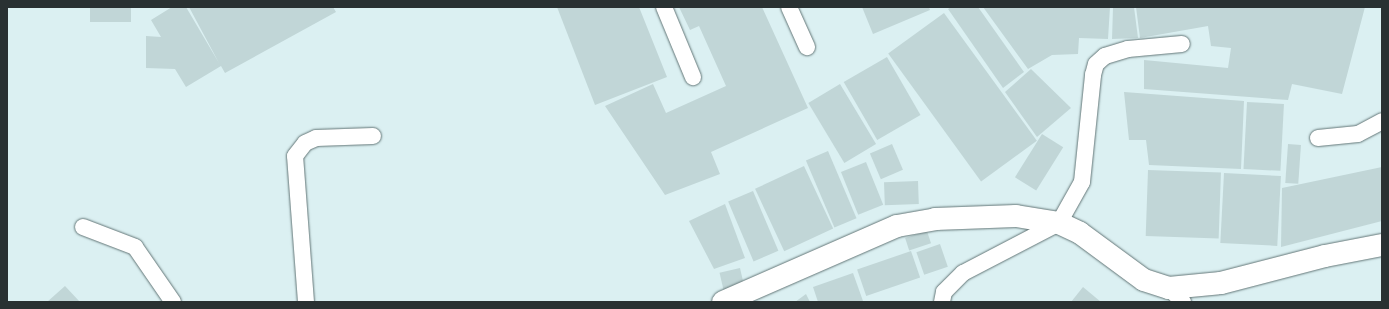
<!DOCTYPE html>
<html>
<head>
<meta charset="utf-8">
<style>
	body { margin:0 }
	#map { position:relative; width:1389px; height:309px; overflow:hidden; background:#dbf0f2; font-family:"IBM Plex Sans",sans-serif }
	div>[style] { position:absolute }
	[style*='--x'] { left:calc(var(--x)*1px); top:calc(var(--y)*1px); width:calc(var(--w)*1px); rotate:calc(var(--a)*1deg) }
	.building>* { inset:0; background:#c1d6d7; transform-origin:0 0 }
	.roads { filter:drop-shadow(0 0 1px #637677) drop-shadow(0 0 1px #637677) }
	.lane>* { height:16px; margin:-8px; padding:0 8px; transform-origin:8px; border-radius:8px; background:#fff }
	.street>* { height:22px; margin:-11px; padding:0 11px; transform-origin:11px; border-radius:11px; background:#fff }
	span { translate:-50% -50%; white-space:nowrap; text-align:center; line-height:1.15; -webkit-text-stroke:3px #e8feff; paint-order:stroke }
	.frame { position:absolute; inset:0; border:8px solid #293132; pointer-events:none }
</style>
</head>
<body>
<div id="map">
	<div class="building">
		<div style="left:90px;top:7px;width:41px;height:15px"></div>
		<div style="clip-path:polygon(172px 7px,186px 7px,219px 63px,189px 7px,333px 7px,336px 12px,225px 73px,221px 66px,186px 87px,175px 69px,146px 68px,146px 36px,161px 37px,151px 20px)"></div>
		<div style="clip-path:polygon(557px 7px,639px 7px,667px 77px,595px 105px)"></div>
		<div style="clip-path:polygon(679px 7px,762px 7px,808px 108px,711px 152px,720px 174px,665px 195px,605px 106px,653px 84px,666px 113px,726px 86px,699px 26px,690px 30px)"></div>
		<div style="clip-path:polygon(862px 7px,929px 7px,930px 10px,873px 34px)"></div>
		<div style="clip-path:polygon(951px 7px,978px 7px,1024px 72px,1003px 88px,948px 9px)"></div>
		<div style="clip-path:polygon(983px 7px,1110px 7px,1108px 39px,1079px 38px,1078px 54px,1052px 55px,1028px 69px)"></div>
		<div style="clip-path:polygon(1113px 7px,1134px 7px,1138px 38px,1112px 39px)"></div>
		<div style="clip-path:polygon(1136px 7px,1365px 7px,1342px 94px,1292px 84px,1288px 100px,1144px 89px,1144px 60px,1228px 68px,1231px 48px,1211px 46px,1208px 26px,1140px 38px)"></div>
		<div style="left:944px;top:13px;width:158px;height:69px;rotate:54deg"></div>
		<div style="left:887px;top:57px;width:67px;height:50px;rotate:60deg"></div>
		<div style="clip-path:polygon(1031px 69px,1071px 108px,1037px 137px,1005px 92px)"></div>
		<div style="left:840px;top:84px;width:70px;height:37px;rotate:59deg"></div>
		<div style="clip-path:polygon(1124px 92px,1244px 101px,1241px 169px,1149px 165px,1146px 140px,1129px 140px)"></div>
		<div style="left:1247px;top:102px;width:37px;height:67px;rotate:3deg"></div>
		<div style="left:1042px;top:134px;width:25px;height:51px;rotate:32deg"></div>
		<div style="left:892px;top:144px;width:28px;height:24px;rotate:67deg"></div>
		<div style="left:1288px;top:144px;width:13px;height:39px;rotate:4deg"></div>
		<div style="left:828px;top:151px;width:73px;height:24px;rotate:67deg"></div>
		<div style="left:866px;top:162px;width:46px;height:27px;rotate:68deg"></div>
		<div style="left:804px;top:166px;width:69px;height:54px;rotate:65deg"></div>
		<div style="clip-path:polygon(1382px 167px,1382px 221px,1281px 247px,1282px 188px)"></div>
		<div style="left:1148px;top:170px;width:73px;height:66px;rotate:2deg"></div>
		<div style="left:1224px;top:173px;width:57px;height:70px;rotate:3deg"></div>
		<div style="left:918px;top:181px;width:23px;height:34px;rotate:88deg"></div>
		<div style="left:753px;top:191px;width:65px;height:27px;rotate:67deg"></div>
		<div style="clip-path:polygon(725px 204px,745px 258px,714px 269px,689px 221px)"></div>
		<div style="left:927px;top:231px;width:13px;height:23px;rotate:72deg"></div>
		<div style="left:940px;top:244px;width:24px;height:25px;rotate:71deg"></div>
		<div style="left:911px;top:251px;width:28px;height:57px;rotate:71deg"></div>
		<div style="left:740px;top:268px;width:18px;height:21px;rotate:77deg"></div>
		<div style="clip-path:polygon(853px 273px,863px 301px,818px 302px,813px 287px)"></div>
		<div style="clip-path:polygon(65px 286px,80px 302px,47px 302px)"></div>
		<div style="clip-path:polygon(1083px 287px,1101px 302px,1071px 302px)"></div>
		<div style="clip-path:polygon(806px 294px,810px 302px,795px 302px)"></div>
	</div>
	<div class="roads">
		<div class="lane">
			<div style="--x:664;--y:7;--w:76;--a:67.5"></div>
			<div style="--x:789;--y:7;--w:44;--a:65.8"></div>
			<div style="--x:1318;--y:138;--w:40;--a:-5.7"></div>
			<div style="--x:1358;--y:134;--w:27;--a:-28"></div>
			<div style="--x:83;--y:227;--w:56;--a:21"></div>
			<div style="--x:135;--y:247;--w:67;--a:55.4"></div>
			<div style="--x:1169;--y:288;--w:20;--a:45"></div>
			<div style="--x:306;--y:302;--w:146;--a:-94.3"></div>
			<div style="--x:295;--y:156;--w:16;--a:-52"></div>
			<div style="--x:305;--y:143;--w:12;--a:-24"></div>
			<div style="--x:316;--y:138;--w:57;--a:-2"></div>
			<div style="--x:942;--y:302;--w:10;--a:-79"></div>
			<div style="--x:944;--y:292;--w:27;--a:-45"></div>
			<div style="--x:963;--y:273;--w:108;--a:-27.5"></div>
			<div style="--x:1059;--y:223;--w:47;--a:-60.7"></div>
			<div style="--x:1082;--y:182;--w:108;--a:-84.1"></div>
			<div style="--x:1093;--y:75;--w:11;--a:-75"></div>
			<div style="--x:1096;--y:64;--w:12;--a:-42"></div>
			<div style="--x:1105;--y:56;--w:24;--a:-17"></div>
			<div style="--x:1128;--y:49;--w:54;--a:-5.3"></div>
		</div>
		<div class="street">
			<div style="--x:723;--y:302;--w:190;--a:-23.6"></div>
			<div style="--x:897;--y:226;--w:39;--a:-10"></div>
			<div style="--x:935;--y:219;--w:81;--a:-2.1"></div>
			<div style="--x:1016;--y:216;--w:44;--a:9.2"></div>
			<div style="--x:1059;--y:223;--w:23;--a:25"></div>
			<div style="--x:1080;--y:233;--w:79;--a:36.3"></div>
			<div style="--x:1144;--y:280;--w:26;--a:18"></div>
			<div style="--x:1169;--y:288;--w:52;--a:-5.5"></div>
			<div style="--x:1221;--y:283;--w:107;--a:-14.6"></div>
			<div style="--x:1325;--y:256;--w:58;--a:-10.9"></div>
		</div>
	</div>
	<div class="frame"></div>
</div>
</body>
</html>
